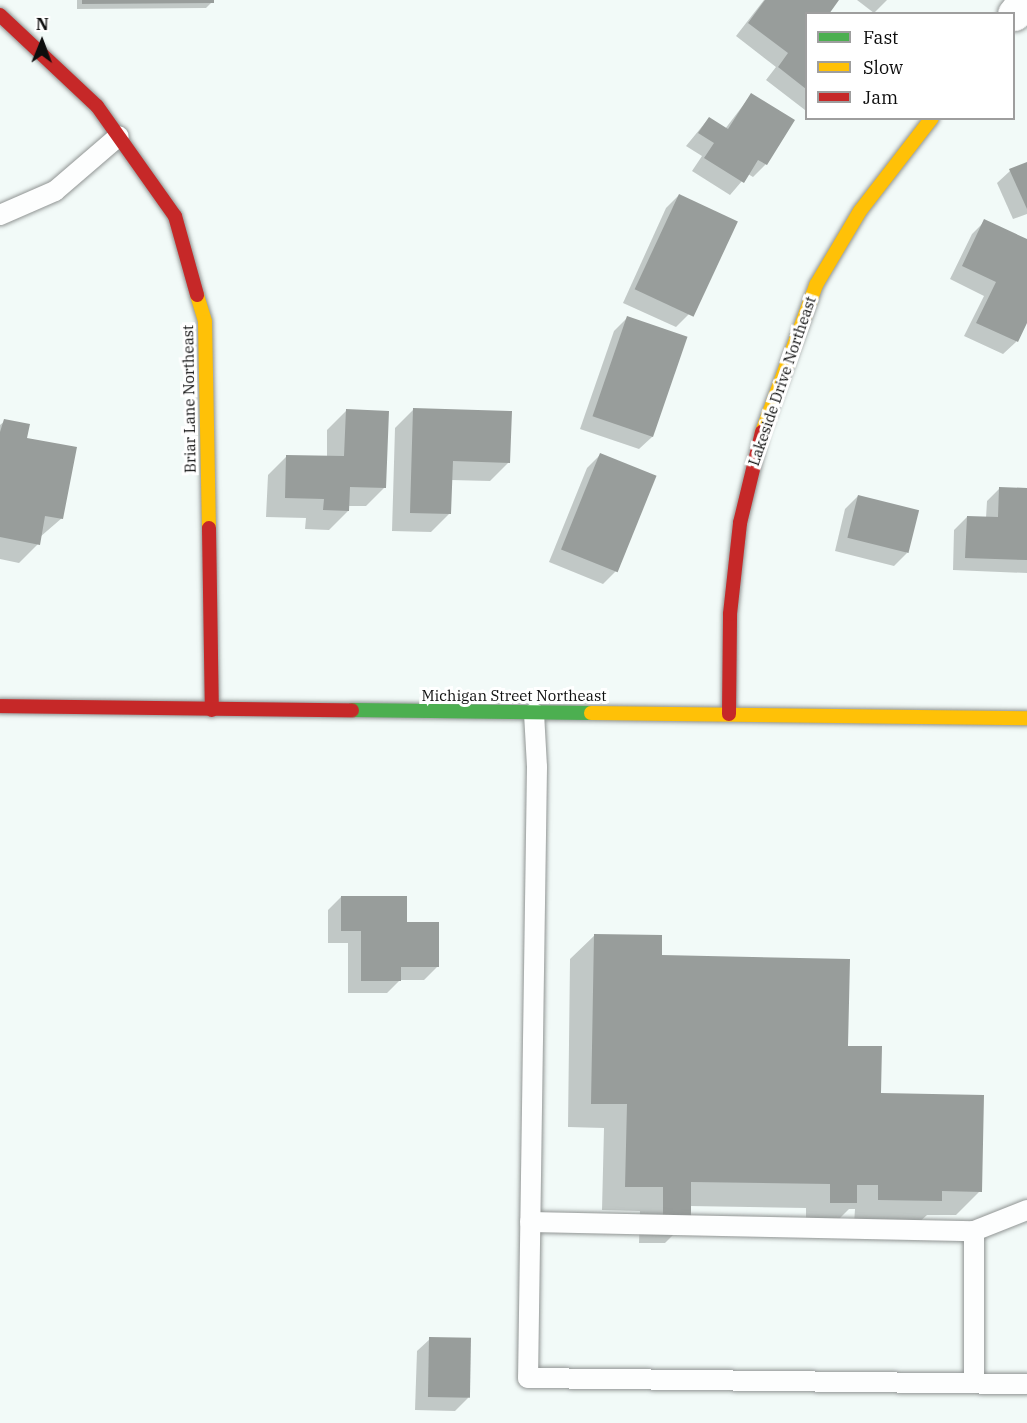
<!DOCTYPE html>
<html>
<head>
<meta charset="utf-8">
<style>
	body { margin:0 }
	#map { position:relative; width:1027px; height:1423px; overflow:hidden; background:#f2faf8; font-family:"IBM Plex Serif",serif }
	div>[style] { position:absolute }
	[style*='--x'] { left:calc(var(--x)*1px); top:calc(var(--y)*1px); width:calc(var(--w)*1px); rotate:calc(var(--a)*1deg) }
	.shadow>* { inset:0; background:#0003 }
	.building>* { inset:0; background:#989d9b; transform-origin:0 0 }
	.roads { filter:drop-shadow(0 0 2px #909493) drop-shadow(0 0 2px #909493) }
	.lane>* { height:20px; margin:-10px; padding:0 10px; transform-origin:10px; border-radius:10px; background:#fdfefe }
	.street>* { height:33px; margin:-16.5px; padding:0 16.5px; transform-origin:16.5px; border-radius:16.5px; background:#fdfefe }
	.fast>* { height:14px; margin:-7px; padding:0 7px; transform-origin:7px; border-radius:7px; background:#4caf50 }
	.slow>* { height:14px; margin:-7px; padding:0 7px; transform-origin:7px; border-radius:7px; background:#ffc107 }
	.jam>* { height:14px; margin:-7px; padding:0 7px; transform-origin:7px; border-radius:7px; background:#c62828 }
	span { translate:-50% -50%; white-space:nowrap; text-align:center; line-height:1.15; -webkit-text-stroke:6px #fff; paint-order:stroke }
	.street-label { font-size:15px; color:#0d0d0d }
	.legend { position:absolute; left:805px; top:12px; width:210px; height:108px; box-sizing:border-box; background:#fff; border:2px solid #9e9e9e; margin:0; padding:8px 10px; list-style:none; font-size:18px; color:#0d0d0d }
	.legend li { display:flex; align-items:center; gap:12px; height:30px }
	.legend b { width:30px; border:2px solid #9e9e9e }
	.north { position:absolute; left:12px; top:12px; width:60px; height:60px; -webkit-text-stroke:4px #fff; paint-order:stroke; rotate:1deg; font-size:16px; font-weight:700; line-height:24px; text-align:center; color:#0d0d0d }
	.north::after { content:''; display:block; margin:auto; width:21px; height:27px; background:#0d0d0d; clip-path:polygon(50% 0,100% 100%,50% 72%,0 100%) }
</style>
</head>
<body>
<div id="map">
	<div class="shadow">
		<div style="clip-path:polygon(77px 0,212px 0,212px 2px,206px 8px,77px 9px)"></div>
		<div style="clip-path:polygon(764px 0,837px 0,806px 14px,805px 110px,766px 80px,776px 67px,736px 36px)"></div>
		<div style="clip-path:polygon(857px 0,887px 0,874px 13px)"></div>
		<div style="clip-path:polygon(751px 95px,766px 164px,753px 177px,748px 174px,730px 195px,692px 171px,702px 156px,686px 146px,709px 118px,725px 129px)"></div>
		<div style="clip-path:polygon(1027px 164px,1027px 214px,1013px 219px,997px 183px,1010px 171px)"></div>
		<div style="clip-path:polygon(679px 195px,736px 222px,689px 314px,676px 327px,623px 303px,666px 208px)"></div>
		<div style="clip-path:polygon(985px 221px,1027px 241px,1027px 319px,1016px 342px,1003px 354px,964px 336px,984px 296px,950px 279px,972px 234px)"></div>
		<div style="clip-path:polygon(627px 318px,685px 338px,652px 437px,639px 449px,580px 429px,614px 331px)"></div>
		<div style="clip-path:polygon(414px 409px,509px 462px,490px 481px,451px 480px,450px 513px,431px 532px,392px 531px,395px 428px)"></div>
		<div style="clip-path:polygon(346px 411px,385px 487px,366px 506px,348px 506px,348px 511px,329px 530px,305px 529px,306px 518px,266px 517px,268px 475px,287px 456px,327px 457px,327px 430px)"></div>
		<div style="clip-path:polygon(5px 421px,25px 439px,62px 518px,40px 537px,38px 544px,19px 563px,0 559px,0 425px)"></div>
		<div style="clip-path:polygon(600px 455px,616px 571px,603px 584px,549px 562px,587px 468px)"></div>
		<div style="clip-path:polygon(1000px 488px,1027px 489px,1027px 573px,953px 570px,954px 530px,967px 517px,986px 518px,987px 501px)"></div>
		<div style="clip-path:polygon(858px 496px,907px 553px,894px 566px,835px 551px,845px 509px)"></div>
		<div style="clip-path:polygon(341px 897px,405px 923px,437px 967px,424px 980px,400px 980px,387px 993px,348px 993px,348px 943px,328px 943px,328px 910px)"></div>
		<div style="clip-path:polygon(595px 935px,660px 957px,846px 1047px,879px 1095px,980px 1191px,956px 1215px,927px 1215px,916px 1225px,854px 1224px,855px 1209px,849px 1209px,831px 1227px,806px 1226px,806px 1208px,689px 1206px,689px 1219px,665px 1243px,639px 1243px,640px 1211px,602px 1210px,604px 1128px,568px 1127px,570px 959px)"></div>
		<div style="clip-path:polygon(430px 1339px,468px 1398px,455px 1411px,415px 1410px,417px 1351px)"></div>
	</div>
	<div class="building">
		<div style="clip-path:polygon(82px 0,214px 0,214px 3px,82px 4px)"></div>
		<div style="clip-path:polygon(765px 0,839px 0,829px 14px,806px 14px,806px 89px,778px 67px,788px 53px,748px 23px)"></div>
		<div style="clip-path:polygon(751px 93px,795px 120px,767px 165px,758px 160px,744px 183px,704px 158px,714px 143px,698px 133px,709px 117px,728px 129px)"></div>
		<div style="clip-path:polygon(1027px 162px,1027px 209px,1009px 169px)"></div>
		<div style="left:679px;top:194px;width:65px;height:105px;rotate:25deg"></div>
		<div style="clip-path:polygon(984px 219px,1027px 239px,1027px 323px,1018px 342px,976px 323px,996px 282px,962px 266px)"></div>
		<div style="left:627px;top:316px;width:64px;height:106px;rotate:19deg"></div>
		<div style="clip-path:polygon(413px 408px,512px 411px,510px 463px,453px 461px,451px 514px,410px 513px)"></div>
		<div style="clip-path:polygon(346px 409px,389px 411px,386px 488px,350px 487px,349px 511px,323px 510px,324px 499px,285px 498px,286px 455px,344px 456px)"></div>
		<div style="clip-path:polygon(4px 419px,30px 424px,27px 438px,77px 447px,63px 519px,45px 516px,40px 545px,0 537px,0 432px)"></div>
		<div style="left:600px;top:453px;width:61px;height:104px;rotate:22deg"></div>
		<div style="clip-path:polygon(999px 487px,1027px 488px,1027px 560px,965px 558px,967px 516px,998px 517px)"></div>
		<div style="left:858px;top:495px;width:63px;height:44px;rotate:14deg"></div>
		<div style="clip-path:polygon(341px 896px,407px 896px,407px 922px,439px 922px,439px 967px,401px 967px,401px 981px,361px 981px,361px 931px,341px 931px)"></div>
		<div style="clip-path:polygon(594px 934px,662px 935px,662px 955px,850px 959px,848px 1046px,882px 1046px,881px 1093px,984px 1095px,982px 1192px,942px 1191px,942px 1201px,878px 1200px,878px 1185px,857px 1185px,857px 1203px,830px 1203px,830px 1184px,691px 1182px,691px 1219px,663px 1219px,663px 1187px,625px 1187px,627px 1104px,591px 1104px)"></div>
		<div style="left:429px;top:1337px;width:42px;height:60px;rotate:1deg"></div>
	</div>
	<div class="roads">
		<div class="lane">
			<div style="--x:0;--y:215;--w:60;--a:-23.6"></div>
			<div style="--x:55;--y:191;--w:84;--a:-40.7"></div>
			<div style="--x:534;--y:713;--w:54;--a:86.8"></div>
			<div style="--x:537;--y:767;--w:611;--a:90.84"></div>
			<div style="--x:528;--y:1378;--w:499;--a:0.7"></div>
			<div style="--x:530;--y:1222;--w:444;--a:1.2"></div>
			<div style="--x:974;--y:1231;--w:57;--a:-21.6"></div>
			<div style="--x:974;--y:1383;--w:152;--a:-90"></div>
		</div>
		<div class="street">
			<div style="--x:1014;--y:14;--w:18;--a:-52"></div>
		</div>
		<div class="fast">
			<div style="--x:352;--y:710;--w:239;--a:0.7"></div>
		</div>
		<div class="slow">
			<div style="--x:197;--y:295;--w:28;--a:73"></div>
			<div style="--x:205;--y:322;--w:206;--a:88.9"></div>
			<div style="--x:762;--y:432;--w:157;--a:-69.8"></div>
			<div style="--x:816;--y:285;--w:86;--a:-59.3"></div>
			<div style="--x:860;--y:211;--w:118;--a:-52.3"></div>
			<div style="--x:591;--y:713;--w:436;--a:0.7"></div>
		</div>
		<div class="jam">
			<div style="--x:0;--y:15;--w:133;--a:43.2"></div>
			<div style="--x:97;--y:106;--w:135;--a:54.7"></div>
			<div style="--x:175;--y:216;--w:82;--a:74.4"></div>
			<div style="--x:209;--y:528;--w:182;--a:89.1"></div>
			<div style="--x:0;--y:706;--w:352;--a:0.7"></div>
			<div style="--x:729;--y:714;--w:100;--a:-89.4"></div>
			<div style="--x:730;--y:614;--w:92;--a:-83.7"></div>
			<div style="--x:740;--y:523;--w:94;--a:-76.4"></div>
		</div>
	</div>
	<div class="street-label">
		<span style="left:782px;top:381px;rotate:-71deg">Lakeside Drive Northeast</span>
		<span style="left:189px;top:399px;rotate:-91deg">Briar Lane Northeast</span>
		<span style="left:514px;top:696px">Michigan Street Northeast</span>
	</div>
	<ul class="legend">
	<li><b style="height:8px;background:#4caf50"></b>Fast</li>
	<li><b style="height:8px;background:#ffc107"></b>Slow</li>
	<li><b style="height:8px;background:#c62828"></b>Jam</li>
	</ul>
	<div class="north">N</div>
</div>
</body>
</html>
